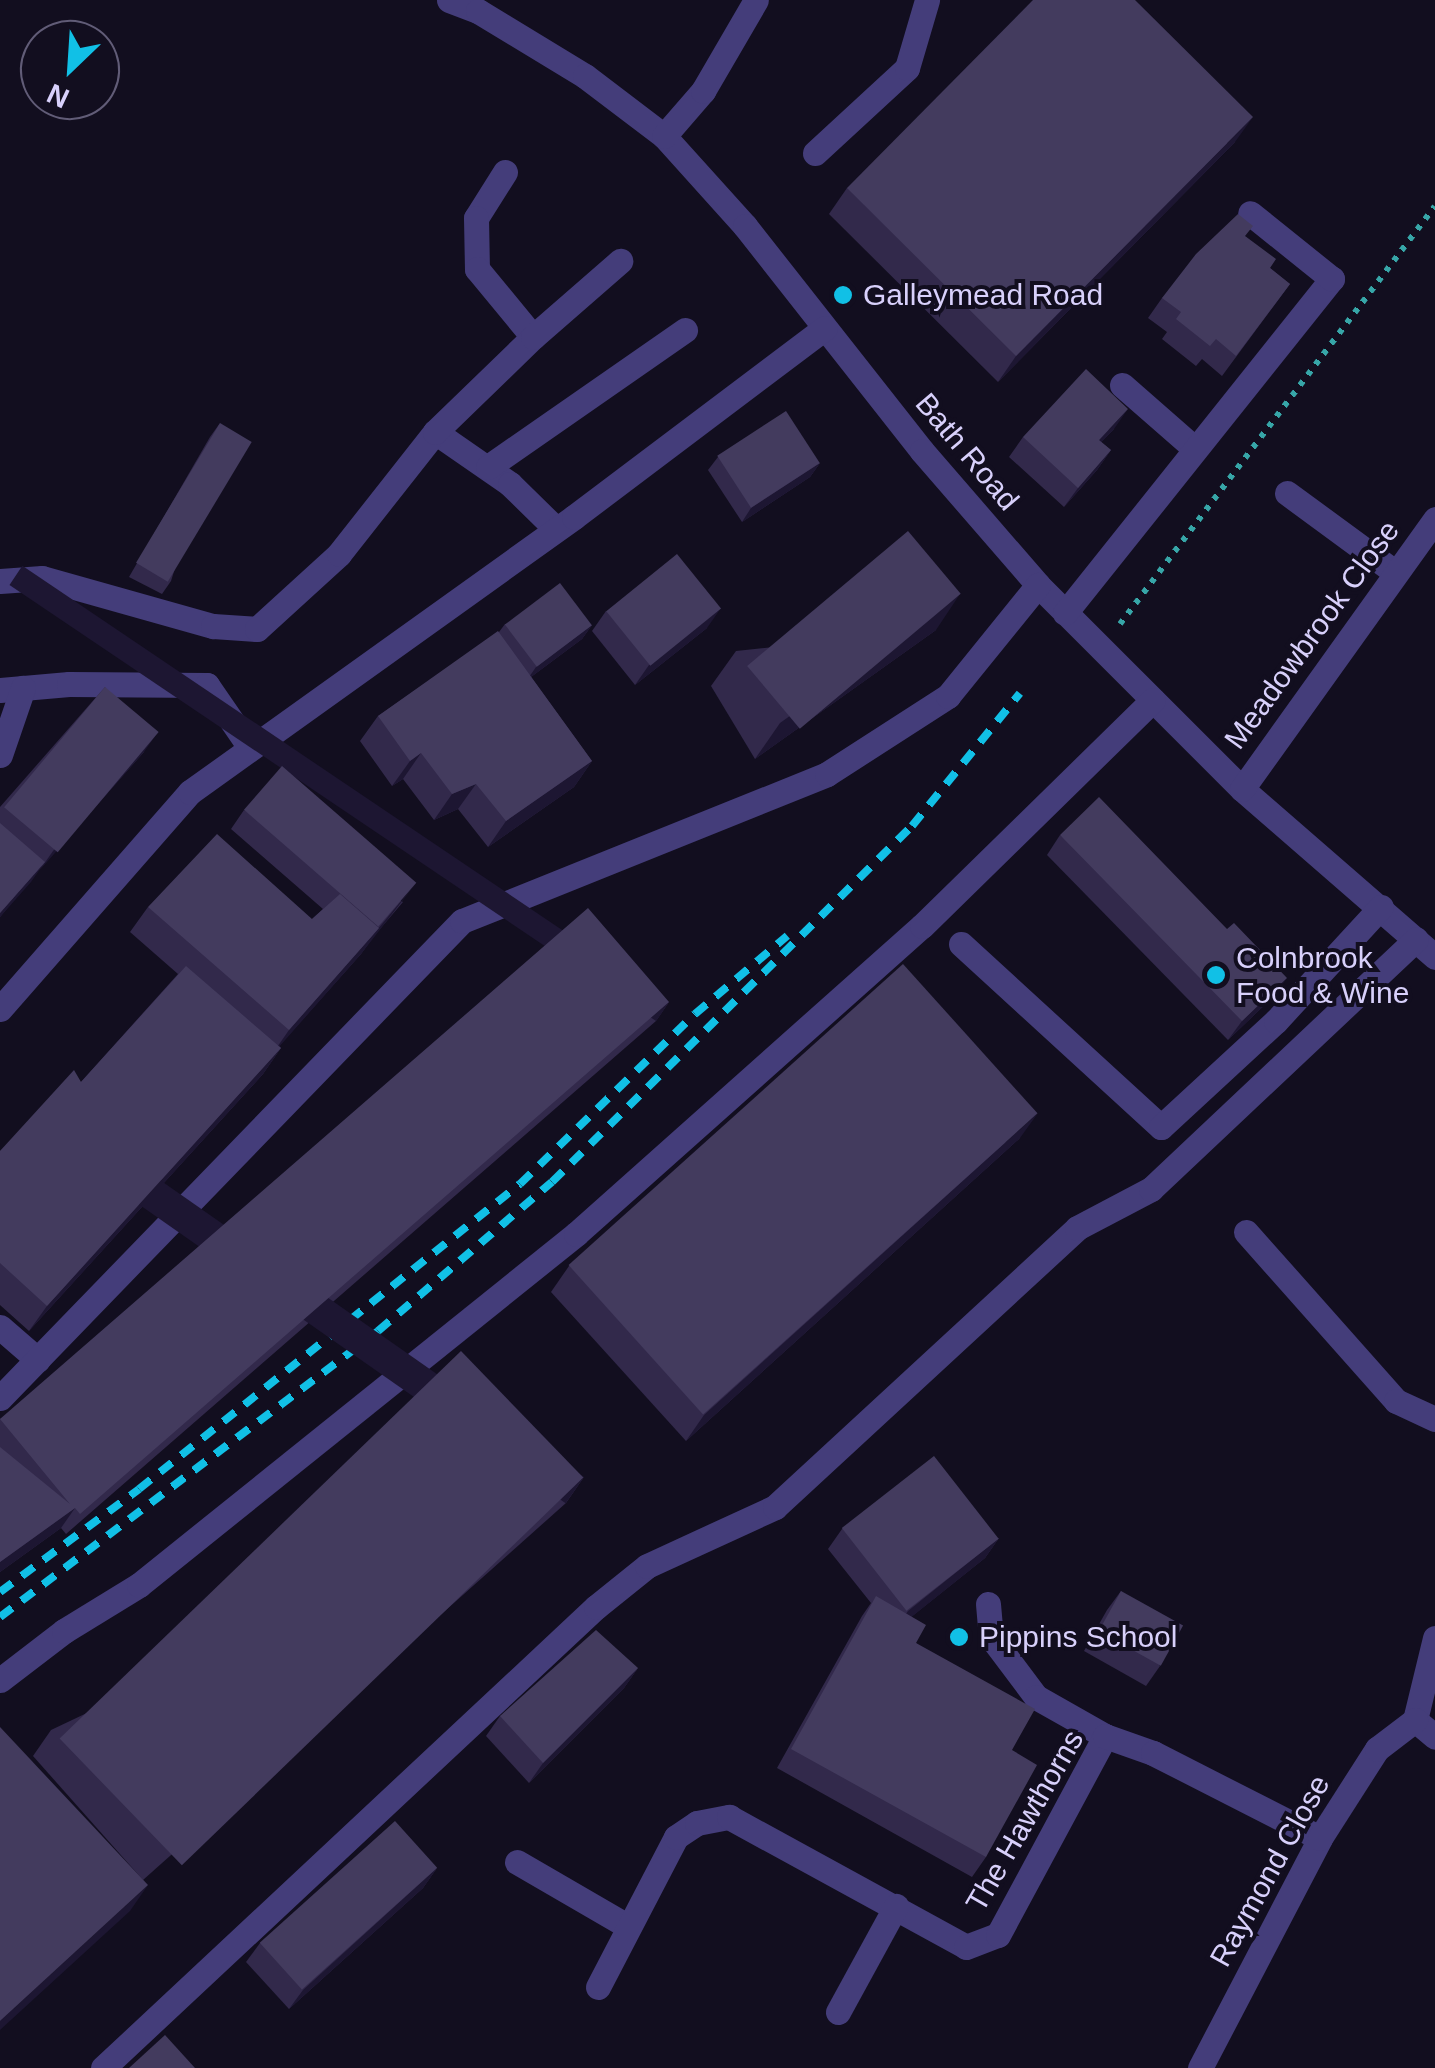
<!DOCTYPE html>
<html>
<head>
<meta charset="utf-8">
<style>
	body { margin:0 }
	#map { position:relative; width:1435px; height:2068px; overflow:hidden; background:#120e1f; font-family:Arial,sans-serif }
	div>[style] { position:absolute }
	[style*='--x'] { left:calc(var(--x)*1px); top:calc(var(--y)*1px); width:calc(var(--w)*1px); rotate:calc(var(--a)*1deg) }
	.path>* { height:6px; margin-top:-3px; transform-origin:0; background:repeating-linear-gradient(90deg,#37a6a8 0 5px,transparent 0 13px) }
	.minor>* { height:25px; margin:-12.5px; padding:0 12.5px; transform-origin:12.5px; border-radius:12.5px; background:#443d7a }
	.rail>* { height:8px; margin-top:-4px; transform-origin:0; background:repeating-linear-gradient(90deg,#11c0e6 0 15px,transparent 0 27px) }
	.wall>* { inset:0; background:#32294b }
	.shaded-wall>* { inset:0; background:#1d1632; transform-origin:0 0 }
	.building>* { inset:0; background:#433b5e; transform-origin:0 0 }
	.dots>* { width:28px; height:28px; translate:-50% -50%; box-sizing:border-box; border:5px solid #120e1f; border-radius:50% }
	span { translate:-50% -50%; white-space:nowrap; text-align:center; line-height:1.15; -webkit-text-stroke:8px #120e1f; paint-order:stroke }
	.poi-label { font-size:30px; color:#d8d0fb }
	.left { translate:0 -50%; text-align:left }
	.street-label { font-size:30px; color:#d8d0fb }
	.north { position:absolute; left:20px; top:20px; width:100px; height:100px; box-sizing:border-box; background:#120e1f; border:2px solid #615c77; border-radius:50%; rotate:205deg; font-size:28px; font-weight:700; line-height:40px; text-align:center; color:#d8d0fb }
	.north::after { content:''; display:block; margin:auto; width:35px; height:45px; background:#11c0e6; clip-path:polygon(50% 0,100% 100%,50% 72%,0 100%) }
</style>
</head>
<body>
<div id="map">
	<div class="path">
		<div style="--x:1120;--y:624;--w:523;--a:-53"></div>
	</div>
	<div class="minor">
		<div style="--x:449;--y:0;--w:31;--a:21"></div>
		<div style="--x:478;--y:11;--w:125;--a:31.3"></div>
		<div style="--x:585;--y:76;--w:99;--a:37.2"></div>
		<div style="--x:664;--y:136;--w:121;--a:48"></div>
		<div style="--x:745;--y:226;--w:286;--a:51.8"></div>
		<div style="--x:922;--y:451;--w:177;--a:49.1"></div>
		<div style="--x:1038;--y:585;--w:288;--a:45"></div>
		<div style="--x:1242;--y:789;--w:256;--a:41"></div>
		<div style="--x:664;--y:136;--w:60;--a:-49.1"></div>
		<div style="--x:703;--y:91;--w:105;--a:-59.8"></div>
		<div style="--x:815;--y:153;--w:125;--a:-42.7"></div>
		<div style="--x:907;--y:68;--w:71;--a:-73.6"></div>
		<div style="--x:505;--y:172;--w:54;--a:122.2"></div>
		<div style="--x:476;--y:218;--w:51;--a:88.9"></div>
		<div style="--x:477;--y:269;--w:88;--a:50.5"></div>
		<div style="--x:1122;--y:385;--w:97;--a:41.2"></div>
		<div style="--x:435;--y:432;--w:91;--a:34.7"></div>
		<div style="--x:510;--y:484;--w:64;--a:44.4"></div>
		<div style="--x:488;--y:467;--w:240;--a:-34.8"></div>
		<div style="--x:1287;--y:493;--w:135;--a:36.3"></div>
		<div style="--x:0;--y:581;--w:42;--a:-4.1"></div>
		<div style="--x:42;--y:578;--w:178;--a:15.7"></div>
		<div style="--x:213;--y:626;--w:44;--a:3.9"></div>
		<div style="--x:257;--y:629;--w:111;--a:-42.4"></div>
		<div style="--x:339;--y:554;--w:155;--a:-51.8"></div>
		<div style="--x:435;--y:432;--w:136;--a:-44.1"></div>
		<div style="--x:533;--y:337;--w:116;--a:-41.1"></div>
		<div style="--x:1065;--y:613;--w:428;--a:-51.4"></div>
		<div style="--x:1332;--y:279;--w:105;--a:-141.2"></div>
		<div style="--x:0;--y:690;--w:69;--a:-5"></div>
		<div style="--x:69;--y:684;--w:138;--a:0.4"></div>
		<div style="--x:207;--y:685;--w:74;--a:55.5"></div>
		<div style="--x:0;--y:755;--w:71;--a:-71.1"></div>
		<div style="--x:1242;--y:789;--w:332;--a:-54.4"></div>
		<div style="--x:961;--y:944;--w:271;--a:42.5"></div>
		<div style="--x:1161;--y:1127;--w:156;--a:-42.7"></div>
		<div style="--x:1276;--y:1021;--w:155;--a:-47.4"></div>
		<div style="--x:0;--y:1009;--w:288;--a:-48.8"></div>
		<div style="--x:190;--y:792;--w:472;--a:-35.6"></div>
		<div style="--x:574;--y:517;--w:314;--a:-37"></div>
		<div style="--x:1246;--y:1232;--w:226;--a:48.4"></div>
		<div style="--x:1396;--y:1401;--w:43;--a:24.8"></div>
		<div style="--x:0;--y:1327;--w:50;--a:41"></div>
		<div style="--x:0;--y:1398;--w:664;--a:-45.92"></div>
		<div style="--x:462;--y:921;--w:393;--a:-21.9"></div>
		<div style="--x:827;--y:774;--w:144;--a:-32.8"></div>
		<div style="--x:948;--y:696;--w:143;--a:-51"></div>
		<div style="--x:988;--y:1604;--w:33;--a:85"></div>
		<div style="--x:991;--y:1637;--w:75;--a:53.1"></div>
		<div style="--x:1036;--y:1697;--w:79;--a:29.5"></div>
		<div style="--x:1435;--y:1638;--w:84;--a:103.7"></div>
		<div style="--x:1415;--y:1720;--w:26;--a:40"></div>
		<div style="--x:0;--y:1680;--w:81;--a:-37.4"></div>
		<div style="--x:64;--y:1631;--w:88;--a:-31.5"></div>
		<div style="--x:139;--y:1585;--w:561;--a:-38.77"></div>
		<div style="--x:576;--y:1234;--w:463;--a:-41.7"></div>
		<div style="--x:922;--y:926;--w:323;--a:-44.4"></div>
		<div style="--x:517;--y:1862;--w:129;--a:30.1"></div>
		<div style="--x:598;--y:1987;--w:169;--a:-62.5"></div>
		<div style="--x:676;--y:1837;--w:25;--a:-34"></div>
		<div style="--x:697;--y:1823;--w:33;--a:-11"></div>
		<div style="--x:729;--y:1817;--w:270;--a:28.7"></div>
		<div style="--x:966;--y:1947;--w:34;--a:-21"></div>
		<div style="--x:998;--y:1935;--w:226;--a:-61.7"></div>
		<div style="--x:1105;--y:1736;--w:51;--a:19.5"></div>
		<div style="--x:1153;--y:1753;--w:187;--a:27"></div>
		<div style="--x:838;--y:2012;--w:121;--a:-61.3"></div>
		<div style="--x:103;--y:2068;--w:675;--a:-43.08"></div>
		<div style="--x:596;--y:1607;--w:65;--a:-38.8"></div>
		<div style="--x:647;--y:1566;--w:141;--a:-24.7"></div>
		<div style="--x:775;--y:1507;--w:411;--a:-42.7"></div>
		<div style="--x:1077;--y:1228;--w:84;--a:-27.8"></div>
		<div style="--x:1151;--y:1189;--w:364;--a:-43.3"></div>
		<div style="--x:1200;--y:2068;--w:259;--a:-62.4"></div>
		<div style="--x:1320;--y:1838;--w:106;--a:-57.4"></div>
		<div style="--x:1377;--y:1749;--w:48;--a:-37.3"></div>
	</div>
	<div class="rail">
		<div style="--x:0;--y:1592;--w:173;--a:-36.5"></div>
		<div style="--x:139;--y:1489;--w:488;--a:-38.7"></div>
		<div style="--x:520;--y:1184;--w:244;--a:-44.2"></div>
		<div style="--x:695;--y:1014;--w:121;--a:-40.3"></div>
		<div style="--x:0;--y:1617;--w:474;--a:-37.1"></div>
		<div style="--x:378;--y:1331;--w:229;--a:-40.6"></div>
		<div style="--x:552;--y:1182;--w:506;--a:-44.68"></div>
		<div style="--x:912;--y:826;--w:171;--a:-50.9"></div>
	</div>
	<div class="wall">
		<div style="clip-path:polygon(1235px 142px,998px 382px,829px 214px,847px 188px)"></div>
		<div style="clip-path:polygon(1246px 237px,1270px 268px,1290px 284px,1222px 376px,1202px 359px,1196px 366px,1162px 339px,1167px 332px,1148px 318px,1162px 298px)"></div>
		<div style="clip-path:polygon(220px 423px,171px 581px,162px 594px,129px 577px,210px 437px)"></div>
		<div style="clip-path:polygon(1114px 429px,1101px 442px,1111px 450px,1097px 470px,1064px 507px,1009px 457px,1023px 437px)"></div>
		<div style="clip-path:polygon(718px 457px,820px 463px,810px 477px,742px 522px,708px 470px)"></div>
		<div style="clip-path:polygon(606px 611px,707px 628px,635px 685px,592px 631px)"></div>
		<div style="clip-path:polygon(505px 624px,592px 625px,582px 639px,531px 677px,592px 761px,574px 787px,488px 847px,458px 809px,434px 820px,403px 779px,392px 786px,360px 741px,378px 716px,499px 632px)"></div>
		<div style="clip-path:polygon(936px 630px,755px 759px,711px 686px,736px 651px)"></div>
		<div style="clip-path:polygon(105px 687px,144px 752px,39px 870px,0 917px,0 807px)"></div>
		<div style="clip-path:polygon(244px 810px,403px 902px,374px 936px,361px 954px,279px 1046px,281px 1048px,263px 1074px,29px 1331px,0 1305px,0 1151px,81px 1082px,178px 974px,130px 932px,148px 907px,312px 919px,323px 909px,231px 829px)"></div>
		<div style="clip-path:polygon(1060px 835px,1273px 997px,1228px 1040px,1047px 855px)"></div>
		<div style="clip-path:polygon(669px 1002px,656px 1021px,66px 1534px,61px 1528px,0 1572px,0 1419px)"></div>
		<div style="clip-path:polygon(1020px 1138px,686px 1441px,551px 1292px,569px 1266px)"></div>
		<div style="clip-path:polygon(584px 1477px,566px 1503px,143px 1880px,33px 1756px,51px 1730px)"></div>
		<div style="clip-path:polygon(842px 1529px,999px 1538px,985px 1558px,911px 1617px,916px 1643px,1012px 1750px,986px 1857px,972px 1877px,777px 1768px,862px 1616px,871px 1603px,828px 1549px)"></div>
		<div style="clip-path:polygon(1121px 1591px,1160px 1666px,1146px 1686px,1084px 1651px,1107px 1610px)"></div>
		<div style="clip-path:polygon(638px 1668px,624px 1688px,529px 1783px,486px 1736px,500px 1716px)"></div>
		<div style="clip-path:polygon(437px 1868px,423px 1888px,289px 2009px,246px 1962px,260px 1943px)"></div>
	</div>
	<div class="shaded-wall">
		<div style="clip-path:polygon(1253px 117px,1235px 142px,998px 382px,1016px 356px)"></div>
		<div style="clip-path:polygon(1128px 409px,1114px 429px,1085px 459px,1099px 440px)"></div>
		<div style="clip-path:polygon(1111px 450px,1097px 470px,1064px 507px,1078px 488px)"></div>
		<div style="clip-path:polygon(820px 463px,810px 477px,742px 522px,751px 508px)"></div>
		<div style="clip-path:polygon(960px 594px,936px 630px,755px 759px,780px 723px)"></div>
		<div style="clip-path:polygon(721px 608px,707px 628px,635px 685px,649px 665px)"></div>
		<div style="clip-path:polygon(592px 625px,582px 639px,527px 680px,536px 667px)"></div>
		<div style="clip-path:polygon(158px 732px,144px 752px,39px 871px,53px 851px)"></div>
		<div style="clip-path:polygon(421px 753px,403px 779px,392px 786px,410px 761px)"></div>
		<div style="clip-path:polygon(592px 761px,574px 787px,488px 847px,506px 821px)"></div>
		<div style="clip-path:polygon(476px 784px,458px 809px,434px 820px,452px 794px)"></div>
		<div style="clip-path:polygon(45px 862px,31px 882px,0 917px,0 913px)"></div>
		<div style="clip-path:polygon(417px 882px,361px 954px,271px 1056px,289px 1030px,372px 936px)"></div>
		<div style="clip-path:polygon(1287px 978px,1273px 997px,1228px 1040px,1242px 1021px)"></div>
		<div style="left:669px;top:1002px;width:23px;height:780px;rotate:124deg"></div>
		<div style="clip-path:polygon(281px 1048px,263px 1074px,29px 1331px,47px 1306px)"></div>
		<div style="clip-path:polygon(1038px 1113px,1020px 1138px,686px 1441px,704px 1415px)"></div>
		<div style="left:584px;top:1477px;width:32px;height:567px;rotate:125deg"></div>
		<div style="clip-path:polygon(75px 1508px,61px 1528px,0 1572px,0 1562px)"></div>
		<div style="clip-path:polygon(999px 1538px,985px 1558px,894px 1631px,908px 1611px)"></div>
		<div style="clip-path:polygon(638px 1668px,624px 1688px,529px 1783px,543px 1763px)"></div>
		<div style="clip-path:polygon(437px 1868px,423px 1888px,289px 2009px,303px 1990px)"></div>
		<div style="clip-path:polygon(148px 1885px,130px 1911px,0 2030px,0 2021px)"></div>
	</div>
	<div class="building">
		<div style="clip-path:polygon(1033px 0,1135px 0,1253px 117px,1016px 356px,847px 188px)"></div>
		<div style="clip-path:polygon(1238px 214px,1253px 226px,1245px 236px,1276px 259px,1270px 268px,1290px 284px,1236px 356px,1216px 339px,1210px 346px,1176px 319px,1181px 312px,1162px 298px,1196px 254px)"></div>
		<div style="clip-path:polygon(1086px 369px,1128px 409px,1099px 440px,1111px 450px,1078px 488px,1023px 437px)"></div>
		<div style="left:786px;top:411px;width:62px;height:82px;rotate:57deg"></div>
		<div style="left:220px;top:423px;width:37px;height:163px;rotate:31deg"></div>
		<div style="left:908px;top:531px;width:82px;height:210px;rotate:50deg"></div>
		<div style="left:677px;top:554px;width:70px;height:91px;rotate:51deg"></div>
		<div style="left:560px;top:583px;width:53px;height:69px;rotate:53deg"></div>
		<div style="clip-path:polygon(498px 631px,592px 761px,506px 821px,476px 784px,452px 794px,421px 753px,410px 761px,378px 716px)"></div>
		<div style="left:105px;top:687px;width:70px;height:157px;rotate:40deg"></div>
		<div style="left:282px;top:766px;width:178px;height:58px;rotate:41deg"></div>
		<div style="clip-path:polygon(1099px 797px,1227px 929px,1234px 923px,1287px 978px,1242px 1021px,1060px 835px)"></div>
		<div style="clip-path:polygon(0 823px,45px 862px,0 913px)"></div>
		<div style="clip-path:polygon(217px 834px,312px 919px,340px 894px,379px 928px,289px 1030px,148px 907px)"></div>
		<div style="clip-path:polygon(588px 908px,669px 1002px,80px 1514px,75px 1508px,0 1562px,0 1447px,70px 1504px,0 1419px)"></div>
		<div style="left:903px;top:964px;width:201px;height:450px;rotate:48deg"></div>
		<div style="clip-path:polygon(186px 966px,281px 1048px,47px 1306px,0 1263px,0 1151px,74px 1070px,81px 1082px)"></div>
		<div style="left:461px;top:1351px;width:176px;height:558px;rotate:46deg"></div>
		<div style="left:934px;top:1456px;width:105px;height:117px;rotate:52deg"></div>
		<div style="left:1121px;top:1591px;width:71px;height:46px;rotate:29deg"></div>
		<div style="clip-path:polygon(876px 1596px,926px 1625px,916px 1643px,1035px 1709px,1012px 1750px,1037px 1765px,986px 1857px,791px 1749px)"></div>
		<div style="clip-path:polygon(596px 1630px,638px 1668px,543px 1763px,500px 1716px)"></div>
		<div style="clip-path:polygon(0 1727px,148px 1885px,0 2021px)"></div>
		<div style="left:395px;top:1821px;width:63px;height:182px;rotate:48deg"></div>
		<div style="clip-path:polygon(165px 2035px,195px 2068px,129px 2068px)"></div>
	</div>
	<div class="dots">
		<div style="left:843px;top:295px;background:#11c0e6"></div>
		<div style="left:1216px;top:975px;background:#11c0e6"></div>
		<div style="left:959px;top:1637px;background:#11c0e6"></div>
	</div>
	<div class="poi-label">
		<span class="left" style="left:863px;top:295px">Galleymead Road</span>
		<span class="left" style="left:1236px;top:975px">Colnbrook<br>Food &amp; Wine</span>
		<span class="left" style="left:979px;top:1637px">Pippins School</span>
	</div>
	<div class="street-label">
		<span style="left:967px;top:452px;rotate:50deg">Bath Road</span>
		<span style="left:1312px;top:635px;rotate:-54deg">Meadowbrook Close</span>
		<span style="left:1025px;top:1821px;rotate:-60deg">The Hawthorns</span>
		<span style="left:1270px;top:1871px;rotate:-61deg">Raymond Close</span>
	</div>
	<div class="north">N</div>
</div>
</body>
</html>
